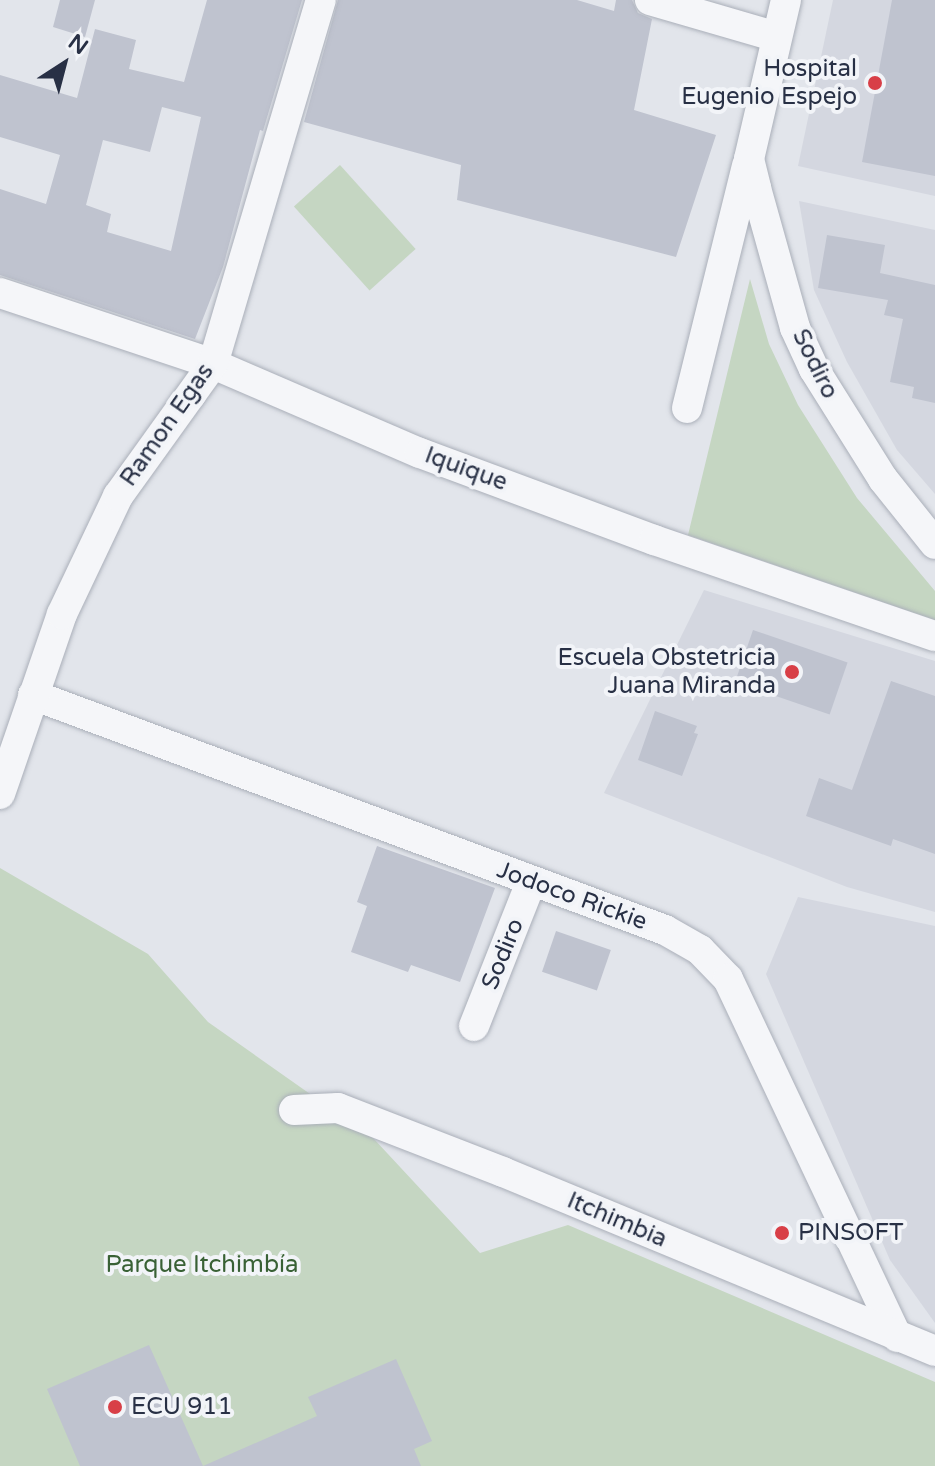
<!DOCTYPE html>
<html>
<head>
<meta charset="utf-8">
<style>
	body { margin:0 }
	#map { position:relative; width:935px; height:1466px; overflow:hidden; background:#e2e5eb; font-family:"Varela Round",sans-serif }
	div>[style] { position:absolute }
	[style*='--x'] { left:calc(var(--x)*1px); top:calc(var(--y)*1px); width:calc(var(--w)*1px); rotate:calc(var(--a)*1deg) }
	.built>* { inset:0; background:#d4d7e0 }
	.green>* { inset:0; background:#c5d6c2; transform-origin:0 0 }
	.building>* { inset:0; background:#bfc3cf; transform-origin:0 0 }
	.roads { filter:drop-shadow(0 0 2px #aaafb9) drop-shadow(0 0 2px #aaafb9) }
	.street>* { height:30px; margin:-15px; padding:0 15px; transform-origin:15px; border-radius:15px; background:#f5f6f9 }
	.dots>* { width:22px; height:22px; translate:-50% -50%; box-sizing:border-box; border:4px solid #f2f4f8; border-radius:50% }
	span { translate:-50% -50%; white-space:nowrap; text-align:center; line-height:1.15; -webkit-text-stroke:8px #f2f4f8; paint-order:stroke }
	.poi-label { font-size:24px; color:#283045 }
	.right { translate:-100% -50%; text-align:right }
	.left { translate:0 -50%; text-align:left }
	.street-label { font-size:24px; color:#283045 }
	.park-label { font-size:24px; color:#396135 }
	.north { position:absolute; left:24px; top:24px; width:80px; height:80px; -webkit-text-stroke:6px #f2f4f8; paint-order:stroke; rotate:36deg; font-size:22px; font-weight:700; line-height:32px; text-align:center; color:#283045 }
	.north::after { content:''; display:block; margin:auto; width:28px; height:36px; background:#283045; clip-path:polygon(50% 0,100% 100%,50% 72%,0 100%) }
</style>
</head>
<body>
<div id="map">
	<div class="built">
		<div style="clip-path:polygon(833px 0,935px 0,935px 196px,798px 166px)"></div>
		<div style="clip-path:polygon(799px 201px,935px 230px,935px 494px,897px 450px,847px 362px,814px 290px)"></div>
		<div style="clip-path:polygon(704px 590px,935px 661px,935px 912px,847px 887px,604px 793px)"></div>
		<div style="clip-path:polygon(798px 897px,935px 926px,935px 1323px,890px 1260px,766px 974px)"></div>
	</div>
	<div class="green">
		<div style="left:340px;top:165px;width:113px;height:62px;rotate:48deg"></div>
		<div style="clip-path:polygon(750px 279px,769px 344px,798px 405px,857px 498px,935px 591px,935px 620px,688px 535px)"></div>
		<div style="clip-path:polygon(0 868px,148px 954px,208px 1022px,374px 1139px,480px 1253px,568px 1225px,935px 1382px,935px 1466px,0 1466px)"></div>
	</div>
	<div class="building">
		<div style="clip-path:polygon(60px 0,95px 0,85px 37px,53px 27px)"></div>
		<div style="clip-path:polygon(evenodd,207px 0,302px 0,263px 131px,260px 130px,223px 267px,195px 339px,0 275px,0 189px,46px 204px,60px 155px,0 137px,0 75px,77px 98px,95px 29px,136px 40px,129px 69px,184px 82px,207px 0,162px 107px,201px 117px,171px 251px,107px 232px,111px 214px,86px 205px,103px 140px,150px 152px,162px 107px)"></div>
		<div style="clip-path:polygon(338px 0,577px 0,614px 11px,616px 0,632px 0,638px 13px,652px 19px,634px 110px,716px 135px,676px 257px,457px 200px,461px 165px,304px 122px)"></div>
		<div style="clip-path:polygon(892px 0,935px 0,935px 176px,862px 162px)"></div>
		<div style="clip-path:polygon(827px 235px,885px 245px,880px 273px,935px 285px,935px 403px,912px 398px,914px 387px,890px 382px,903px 319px,884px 315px,888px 300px,818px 288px)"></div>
		<div style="left:753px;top:630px;width:100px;height:55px;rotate:19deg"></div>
		<div style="clip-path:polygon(891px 681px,935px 696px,935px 854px,893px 839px,891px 846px,806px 816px,819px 778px,852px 790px)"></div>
		<div style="clip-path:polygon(655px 711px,697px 726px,694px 733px,698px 734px,682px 776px,638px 760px)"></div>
		<div style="clip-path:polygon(377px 846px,495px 888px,460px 982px,411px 965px,408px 972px,351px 952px,367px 906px,357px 902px)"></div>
		<div style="left:556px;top:931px;width:58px;height:43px;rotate:19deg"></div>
		<div style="clip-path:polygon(149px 1345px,203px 1466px,317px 1416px,308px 1397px,396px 1359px,432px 1441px,414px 1449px,421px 1466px,80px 1466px,47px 1389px)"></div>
	</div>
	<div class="roads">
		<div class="street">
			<div style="--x:650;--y:0;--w:132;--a:16.2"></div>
			<div style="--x:786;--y:0;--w:163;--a:103.1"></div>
			<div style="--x:749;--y:159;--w:30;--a:76"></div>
			<div style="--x:756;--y:188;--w:145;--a:74.4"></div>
			<div style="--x:795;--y:328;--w:45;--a:65.1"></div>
			<div style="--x:814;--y:369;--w:130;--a:57.9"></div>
			<div style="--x:883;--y:479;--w:83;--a:51.3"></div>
			<div style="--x:0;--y:293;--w:225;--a:18.4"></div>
			<div style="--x:213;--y:364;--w:225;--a:23.3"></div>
			<div style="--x:420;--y:453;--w:250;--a:20.4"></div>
			<div style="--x:654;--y:540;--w:297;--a:18.9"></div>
			<div style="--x:687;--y:408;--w:250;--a:-76.1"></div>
			<div style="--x:33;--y:695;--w:674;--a:20.4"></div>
			<div style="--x:665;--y:930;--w:40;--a:29.7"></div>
			<div style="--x:700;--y:950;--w:40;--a:46"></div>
			<div style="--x:728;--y:979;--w:396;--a:64.7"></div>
			<div style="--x:0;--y:794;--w:190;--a:-71"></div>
			<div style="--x:62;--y:614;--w:131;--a:-64.6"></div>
			<div style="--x:118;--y:496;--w:163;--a:-54.3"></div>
			<div style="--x:213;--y:364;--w:380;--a:-73.5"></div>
			<div style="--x:474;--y:1026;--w:155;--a:-68.4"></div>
			<div style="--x:294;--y:1110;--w:44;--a:-2.6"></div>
			<div style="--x:338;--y:1108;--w:177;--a:21.2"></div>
			<div style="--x:503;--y:1172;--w:468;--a:22.5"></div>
		</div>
	</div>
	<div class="dots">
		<div style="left:875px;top:83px;background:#d83f47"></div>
		<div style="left:792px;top:672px;background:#d83f47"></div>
		<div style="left:782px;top:1233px;background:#d83f47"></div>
		<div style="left:115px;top:1407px;background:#d83f47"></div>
	</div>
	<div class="poi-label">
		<span class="right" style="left:857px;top:83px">Hospital<br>Eugenio Espejo</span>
		<span class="right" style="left:776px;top:672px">Escuela Obstetricia<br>Juana Miranda</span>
		<span class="left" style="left:798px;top:1233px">PINSOFT</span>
		<span class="left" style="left:131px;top:1407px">ECU 911</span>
	</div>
	<div class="street-label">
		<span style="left:815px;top:364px;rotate:64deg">Sodiro</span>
		<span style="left:167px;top:425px;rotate:-55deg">Ramon Egas</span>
		<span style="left:466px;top:469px;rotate:20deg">Iquique</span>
		<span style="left:572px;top:896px;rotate:20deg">Jodoco Rickie</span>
		<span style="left:503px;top:954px;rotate:-68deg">Sodiro</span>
		<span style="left:617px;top:1220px;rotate:23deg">Itchimbia</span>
	</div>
	<div class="park-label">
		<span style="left:202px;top:1265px">Parque Itchimbía</span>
	</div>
	<div class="north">N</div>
</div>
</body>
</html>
